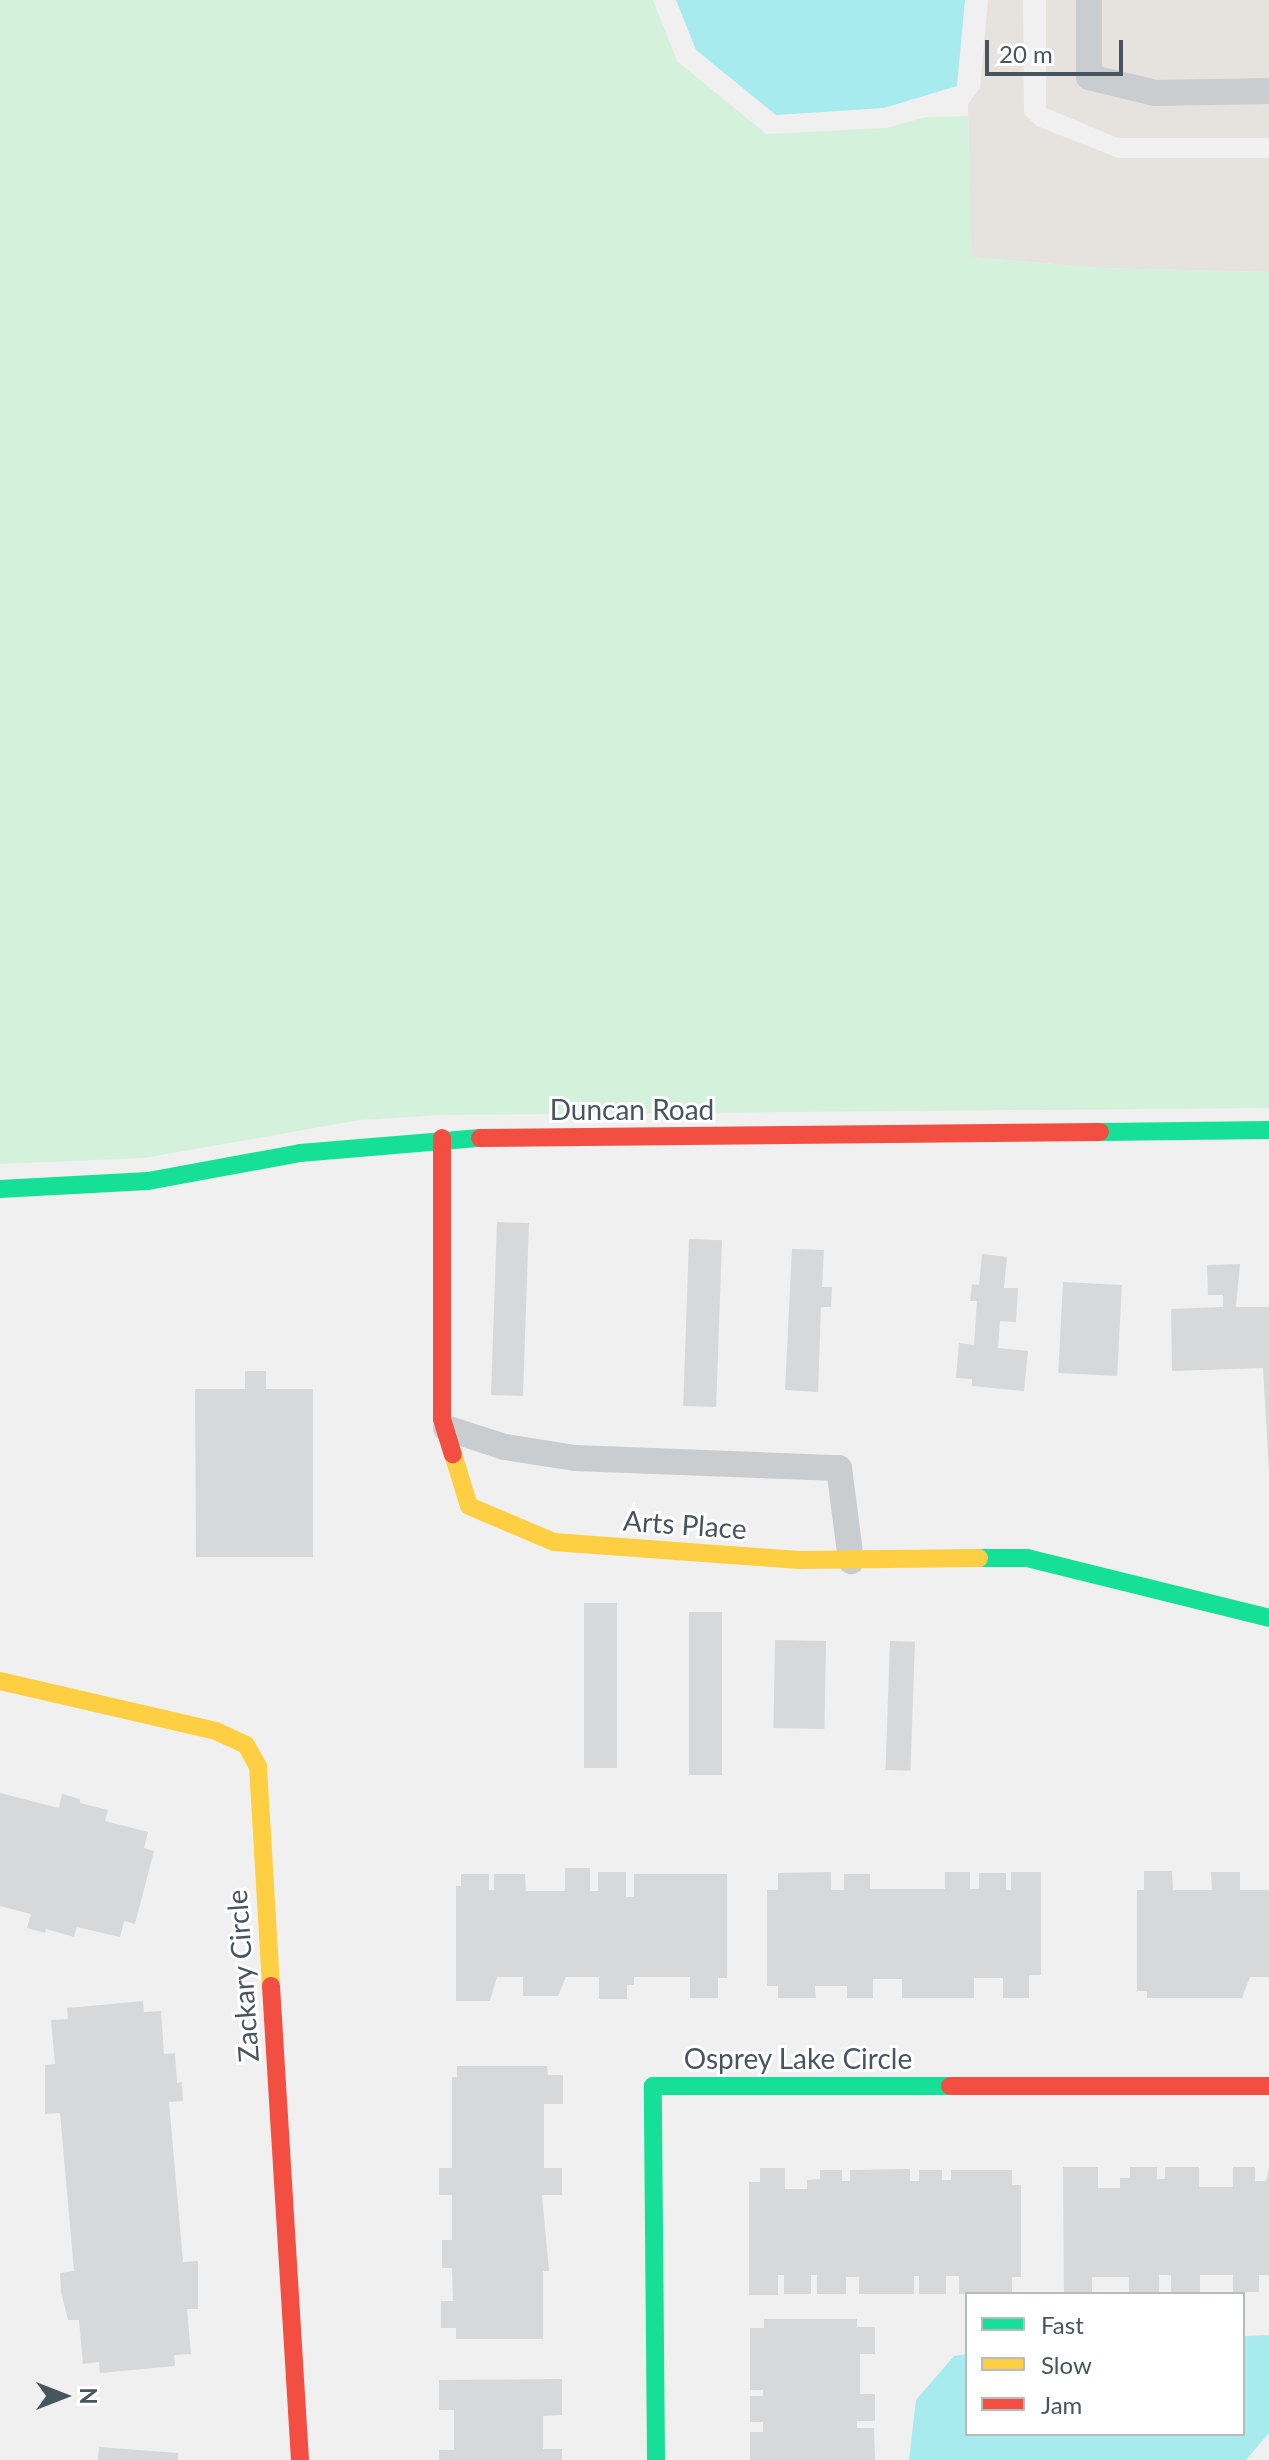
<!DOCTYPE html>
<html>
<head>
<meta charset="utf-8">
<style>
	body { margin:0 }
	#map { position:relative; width:1269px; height:2460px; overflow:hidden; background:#f1f0f0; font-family:Lato,sans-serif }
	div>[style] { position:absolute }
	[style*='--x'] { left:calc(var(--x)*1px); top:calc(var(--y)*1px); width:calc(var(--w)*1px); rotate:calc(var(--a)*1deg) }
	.commercial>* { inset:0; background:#e6e2de }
	.green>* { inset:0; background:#d4f1db }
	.water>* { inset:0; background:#a8ebef }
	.building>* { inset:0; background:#d7d8d9; transform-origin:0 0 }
	.lane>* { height:26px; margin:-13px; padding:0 13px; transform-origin:13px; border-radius:13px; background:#cacdcf }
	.fast>* { height:18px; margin:-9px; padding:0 9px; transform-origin:9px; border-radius:9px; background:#16e098 }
	.slow>* { height:18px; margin:-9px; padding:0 9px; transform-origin:9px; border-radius:9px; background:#ffcf43 }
	.jam>* { height:18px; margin:-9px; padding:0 9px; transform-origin:9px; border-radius:9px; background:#f24e42 }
	span { translate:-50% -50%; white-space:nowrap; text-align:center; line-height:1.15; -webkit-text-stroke:6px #fff; paint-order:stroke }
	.street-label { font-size:28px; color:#47565e }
	.legend { position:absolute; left:965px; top:2292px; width:280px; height:144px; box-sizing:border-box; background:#fff; border:2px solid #b5bbbf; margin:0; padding:10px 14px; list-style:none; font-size:24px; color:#47565e }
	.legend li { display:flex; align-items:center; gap:16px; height:40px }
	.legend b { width:40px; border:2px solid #b5bbbf }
	.north { position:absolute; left:24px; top:2356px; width:80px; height:80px; -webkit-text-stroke:6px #fff; paint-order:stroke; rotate:90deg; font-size:22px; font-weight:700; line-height:32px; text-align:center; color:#47565e }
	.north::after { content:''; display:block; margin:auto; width:28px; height:36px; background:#47565e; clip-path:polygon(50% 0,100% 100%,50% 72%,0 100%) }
	.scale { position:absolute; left:985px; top:40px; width:138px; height:36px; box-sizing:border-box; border:4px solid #47565e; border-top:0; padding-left:10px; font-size:24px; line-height:28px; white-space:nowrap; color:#47565e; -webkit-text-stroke:6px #fff; paint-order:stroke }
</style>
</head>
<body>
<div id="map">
	<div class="commercial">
		<div style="clip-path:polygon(988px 0,1023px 0,1024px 114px,1037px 126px,1118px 158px,1269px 158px,1269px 272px,1100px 268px,971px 257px,968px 104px,980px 88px)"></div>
		<div style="clip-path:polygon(1046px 0,1269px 0,1269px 138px,1118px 138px,1046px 108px)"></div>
	</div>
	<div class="green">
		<div style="clip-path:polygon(0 0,653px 0,677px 61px,766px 134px,886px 128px,926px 117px,968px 116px,972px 257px,1100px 268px,1269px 272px,1269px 1108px,442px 1115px,360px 1120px,144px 1158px,0 1164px)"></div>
	</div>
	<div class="water">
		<div style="clip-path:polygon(676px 0,965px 0,957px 86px,884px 108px,776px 115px,696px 50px)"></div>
		<div style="clip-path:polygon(1269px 2335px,1269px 2433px,1246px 2460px,909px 2460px,916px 2400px,954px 2356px,967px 2354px,967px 2434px,1243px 2434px,1243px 2336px)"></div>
	</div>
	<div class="building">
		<div style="left:497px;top:1222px;width:32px;height:173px;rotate:2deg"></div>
		<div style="left:689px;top:1239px;width:33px;height:167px;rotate:2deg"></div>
		<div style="clip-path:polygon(792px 1249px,824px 1250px,822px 1287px,832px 1287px,831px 1307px,821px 1307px,818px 1392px,785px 1390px)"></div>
		<div style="clip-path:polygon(982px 1254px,1007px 1257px,1004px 1288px,1018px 1288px,1016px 1322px,1000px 1321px,998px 1348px,1028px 1351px,1024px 1391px,972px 1386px,972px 1379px,956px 1378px,959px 1343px,974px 1345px,977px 1301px,970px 1301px,972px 1284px,979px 1285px)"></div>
		<div style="clip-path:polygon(1240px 1264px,1236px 1307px,1269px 1307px,1269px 1472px,1263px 1368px,1172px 1371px,1171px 1309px,1223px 1307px,1223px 1295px,1208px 1295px,1207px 1265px)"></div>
		<div style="left:1063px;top:1282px;width:59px;height:91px;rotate:3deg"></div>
		<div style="clip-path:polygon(245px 1371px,266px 1371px,266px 1389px,313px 1389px,313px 1557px,196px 1557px,195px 1389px,245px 1389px)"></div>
		<div style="left:584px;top:1603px;width:33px;height:165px"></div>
		<div style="left:689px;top:1612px;width:33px;height:163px"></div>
		<div style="left:775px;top:1640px;width:51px;height:88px;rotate:1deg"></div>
		<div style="left:890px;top:1641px;width:25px;height:129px;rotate:2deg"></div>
		<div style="clip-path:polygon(0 1793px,59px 1808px,62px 1794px,80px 1799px,80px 1803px,108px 1810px,105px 1821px,148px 1832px,144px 1848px,154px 1851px,135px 1924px,124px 1921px,120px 1937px,77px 1927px,74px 1937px,46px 1929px,45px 1933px,27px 1928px,31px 1914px,0 1906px)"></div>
		<div style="clip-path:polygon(565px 1868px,590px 1868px,590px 1891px,598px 1891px,598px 1872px,626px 1872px,626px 1897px,634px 1897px,634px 1874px,727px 1874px,727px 1978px,718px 1978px,718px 1998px,690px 1998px,690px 1977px,634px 1977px,634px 1985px,627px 1985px,627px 1999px,599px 1999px,599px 1977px,566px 1977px,558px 1996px,523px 1996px,523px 1977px,497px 1977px,490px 2001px,456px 2001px,456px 1886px,461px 1886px,461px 1874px,489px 1874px,489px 1890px,494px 1890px,494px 1874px,525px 1874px,526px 1891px,565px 1891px)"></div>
		<div style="clip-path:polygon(1144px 1871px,1172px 1871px,1173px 1890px,1212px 1890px,1211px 1872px,1240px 1872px,1240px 1890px,1269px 1890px,1269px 1977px,1250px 1977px,1242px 1998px,1147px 1998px,1147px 1991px,1137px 1991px,1137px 1890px,1144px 1890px)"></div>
		<div style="clip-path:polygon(831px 1872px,831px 1890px,844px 1890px,844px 1874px,870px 1874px,870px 1889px,945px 1889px,945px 1872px,970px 1872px,970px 1889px,979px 1889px,979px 1873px,1006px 1873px,1006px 1890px,1011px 1890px,1011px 1872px,1041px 1872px,1041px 1975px,1029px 1975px,1029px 1998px,1003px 1998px,1003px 1978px,974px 1978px,974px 1998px,902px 1998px,902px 1979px,873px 1979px,873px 1998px,847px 1998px,847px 1986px,815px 1986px,816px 1998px,778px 1998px,778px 1986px,767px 1986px,767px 1890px,778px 1890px,778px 1873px)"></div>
		<div style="clip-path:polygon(143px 2001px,144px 2012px,161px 2011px,164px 2054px,175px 2053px,177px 2083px,182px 2082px,183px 2101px,169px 2102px,183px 2262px,198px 2261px,198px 2309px,187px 2309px,191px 2354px,174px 2355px,175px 2366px,100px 2373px,99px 2362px,83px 2364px,79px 2320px,68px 2320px,61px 2292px,60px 2273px,74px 2271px,60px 2113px,45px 2114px,45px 2065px,55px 2064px,51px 2020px,68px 2019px,67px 2008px)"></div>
		<div style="clip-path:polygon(457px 2066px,547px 2066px,548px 2075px,563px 2075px,563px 2104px,544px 2104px,544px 2168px,562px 2168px,562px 2195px,542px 2195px,549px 2271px,543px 2271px,543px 2339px,456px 2339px,456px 2328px,441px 2328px,441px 2301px,453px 2301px,452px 2268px,442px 2268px,442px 2240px,452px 2240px,452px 2195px,439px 2195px,439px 2168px,452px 2168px,452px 2077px,457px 2077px)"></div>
		<div style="clip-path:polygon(1063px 2167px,1098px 2167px,1098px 2188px,1120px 2188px,1120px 2178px,1130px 2178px,1130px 2167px,1157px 2167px,1157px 2179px,1165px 2179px,1165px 2167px,1199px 2167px,1199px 2187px,1233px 2187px,1233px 2167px,1255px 2167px,1255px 2181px,1266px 2181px,1269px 2168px,1269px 2275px,1259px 2275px,1259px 2292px,1233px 2292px,1233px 2275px,1200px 2275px,1200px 2292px,1171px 2292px,1171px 2275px,1159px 2275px,1159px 2294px,1129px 2294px,1129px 2277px,1092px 2277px,1092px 2294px,1064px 2294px)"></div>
		<div style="clip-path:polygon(760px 2168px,785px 2168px,785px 2189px,807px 2189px,807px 2180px,820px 2179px,820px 2170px,842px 2170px,842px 2181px,850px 2181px,850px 2170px,910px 2169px,910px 2181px,919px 2181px,919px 2170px,942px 2170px,942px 2180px,951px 2180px,951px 2170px,1012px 2170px,1012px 2185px,1021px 2185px,1021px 2277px,1012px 2277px,1012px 2294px,959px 2294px,959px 2276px,946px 2276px,946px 2294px,919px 2294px,919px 2276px,914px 2276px,914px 2294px,859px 2294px,859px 2277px,846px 2277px,846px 2294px,817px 2294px,817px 2275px,811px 2275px,811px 2294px,784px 2294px,784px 2275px,778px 2275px,778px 2295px,749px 2295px,749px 2182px,760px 2182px)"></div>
		<div style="clip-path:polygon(764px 2319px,857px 2319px,857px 2327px,875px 2327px,875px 2354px,860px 2354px,860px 2394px,875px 2394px,875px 2421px,857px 2421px,857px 2428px,874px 2428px,875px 2460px,750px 2460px,750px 2432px,763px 2432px,763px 2422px,750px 2422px,750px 2396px,763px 2396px,763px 2390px,750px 2390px,750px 2328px,764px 2328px)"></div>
		<div style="clip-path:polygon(562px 2379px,562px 2415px,543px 2416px,543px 2449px,562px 2449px,562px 2460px,439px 2460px,439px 2450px,454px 2450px,454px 2410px,439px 2410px,439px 2380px)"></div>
		<div style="clip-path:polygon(99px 2447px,178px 2453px,178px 2460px,98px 2460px)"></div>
	</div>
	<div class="lane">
		<div style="--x:1089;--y:0;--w:77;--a:90"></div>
		<div style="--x:1089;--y:77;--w:68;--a:13.6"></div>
		<div style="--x:1155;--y:93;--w:114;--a:-1"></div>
		<div style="--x:446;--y:1428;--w:62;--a:17.9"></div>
		<div style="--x:505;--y:1447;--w:71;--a:8.9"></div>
		<div style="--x:575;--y:1458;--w:264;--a:2.2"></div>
		<div style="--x:839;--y:1468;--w:94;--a:82.6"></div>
	</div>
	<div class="fast">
		<div style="--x:1100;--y:1132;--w:169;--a:-0.7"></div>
		<div style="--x:0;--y:1189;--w:148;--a:-3.1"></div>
		<div style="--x:148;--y:1181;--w:155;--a:-10.4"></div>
		<div style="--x:300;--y:1153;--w:181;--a:-4.8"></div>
		<div style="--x:979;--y:1558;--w:48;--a:0"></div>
		<div style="--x:1027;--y:1558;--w:249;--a:13.9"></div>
		<div style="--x:656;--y:2460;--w:374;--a:-90.5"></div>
		<div style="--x:653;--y:2086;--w:297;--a:0"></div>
	</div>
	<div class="slow">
		<div style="--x:453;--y:1454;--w:54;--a:72.9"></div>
		<div style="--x:469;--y:1506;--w:92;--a:23"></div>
		<div style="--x:554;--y:1542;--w:246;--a:4.2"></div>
		<div style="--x:799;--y:1560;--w:180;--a:-0.6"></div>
		<div style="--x:0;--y:1681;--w:222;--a:13"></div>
		<div style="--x:216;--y:1731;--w:33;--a:25"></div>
		<div style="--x:246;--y:1745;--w:25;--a:61"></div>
		<div style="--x:258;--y:1767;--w:219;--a:86.6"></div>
	</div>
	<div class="jam">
		<div style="--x:442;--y:1138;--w:281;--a:90"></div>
		<div style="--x:442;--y:1419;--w:37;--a:73"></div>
		<div style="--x:480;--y:1138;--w:620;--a:-0.55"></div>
		<div style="--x:271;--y:1986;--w:475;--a:86.5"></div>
		<div style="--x:950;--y:2086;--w:319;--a:0"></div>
	</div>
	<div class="street-label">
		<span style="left:632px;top:1109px">Duncan Road</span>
		<span style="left:685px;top:1524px;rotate:4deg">Arts Place</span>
		<span style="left:242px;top:1976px;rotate:-94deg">Zackary Circle</span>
		<span style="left:798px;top:2058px">Osprey Lake Circle</span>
	</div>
	<ul class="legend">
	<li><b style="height:10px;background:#16e098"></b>Fast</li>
	<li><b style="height:10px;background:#ffcf43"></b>Slow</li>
	<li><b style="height:10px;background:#f24e42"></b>Jam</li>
	</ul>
	<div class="north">N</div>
	<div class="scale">20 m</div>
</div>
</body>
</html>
